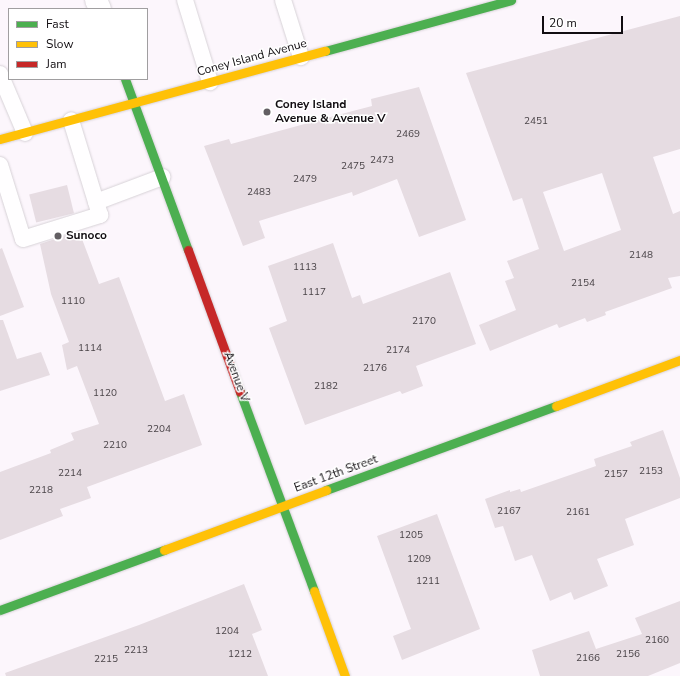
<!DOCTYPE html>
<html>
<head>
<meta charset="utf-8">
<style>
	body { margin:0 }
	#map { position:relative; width:680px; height:676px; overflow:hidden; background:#fcf6fc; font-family:"Nunito Sans",sans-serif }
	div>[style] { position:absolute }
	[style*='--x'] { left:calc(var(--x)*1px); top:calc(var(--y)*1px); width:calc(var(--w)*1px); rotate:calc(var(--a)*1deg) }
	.building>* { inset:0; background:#e6dce2; transform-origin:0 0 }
	.roads { filter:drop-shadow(0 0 1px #d7d2d7) drop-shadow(0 0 1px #d7d2d7) }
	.lane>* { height:16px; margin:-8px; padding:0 8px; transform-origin:8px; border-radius:8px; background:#fffeff }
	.street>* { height:22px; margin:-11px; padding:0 11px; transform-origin:11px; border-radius:11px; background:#fffeff }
	.fast>* { height:9px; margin:-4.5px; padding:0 4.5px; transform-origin:4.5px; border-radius:4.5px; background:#4caf50 }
	.slow>* { height:9px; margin:-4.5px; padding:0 4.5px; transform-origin:4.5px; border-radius:4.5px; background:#ffc107 }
	.jam>* { height:9px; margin:-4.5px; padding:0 4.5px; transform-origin:4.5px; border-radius:4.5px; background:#c62828 }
	.dots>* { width:11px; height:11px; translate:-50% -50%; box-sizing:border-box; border:2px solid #fff; border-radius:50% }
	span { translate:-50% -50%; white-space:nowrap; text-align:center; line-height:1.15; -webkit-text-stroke:3px #fff; paint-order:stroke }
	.number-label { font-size:10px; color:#4a4448 }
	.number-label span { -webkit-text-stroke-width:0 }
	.street-label { font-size:12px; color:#110d11 }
	.poi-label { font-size:12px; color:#110d11; font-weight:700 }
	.left { translate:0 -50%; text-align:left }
	.legend { position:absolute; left:8px; top:8px; width:140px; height:72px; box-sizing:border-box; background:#fff; border:1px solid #a09ea0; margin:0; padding:5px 7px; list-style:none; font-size:12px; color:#110d11 }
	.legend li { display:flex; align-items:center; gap:8px; height:20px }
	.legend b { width:20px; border:1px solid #a09ea0 }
	.scale { position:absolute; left:542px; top:16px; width:81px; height:18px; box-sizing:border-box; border:2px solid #110d11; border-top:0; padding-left:5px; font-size:12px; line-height:14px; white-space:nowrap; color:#110d11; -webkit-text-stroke:3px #fff; paint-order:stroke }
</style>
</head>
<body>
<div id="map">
	<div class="building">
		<div style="clip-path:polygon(evenodd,680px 16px,680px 149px,653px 157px,673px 214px,680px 211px,680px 276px,668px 278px,672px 288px,605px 312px,606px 315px,587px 322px,585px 318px,559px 328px,557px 324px,490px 351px,479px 325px,516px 310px,505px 281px,514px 278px,507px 261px,539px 249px,522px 198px,513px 201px,466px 73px,680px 16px,602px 173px,621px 230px,564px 251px,543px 192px,602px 173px)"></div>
		<div style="clip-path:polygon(419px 87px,466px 220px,419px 237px,397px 179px,353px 196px,352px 192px,259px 221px,265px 238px,243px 246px,204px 146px,229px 139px,231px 144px,349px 112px,372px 106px,371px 99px)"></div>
		<div style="left:67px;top:185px;width:29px;height:39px;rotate:76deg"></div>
		<div style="clip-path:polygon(79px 231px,99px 284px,119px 277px,165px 401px,184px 394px,202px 445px,87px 487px,91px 498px,60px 509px,63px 516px,0 540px,0 472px,51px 453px,50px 450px,74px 440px,71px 433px,99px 424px,77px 366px,67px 370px,62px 345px,69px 342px,51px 294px,40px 244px)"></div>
		<div style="clip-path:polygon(333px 243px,352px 298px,360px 295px,363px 304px,450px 272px,476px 344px,416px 366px,423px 386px,402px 394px,400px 391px,305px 425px,269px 328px,287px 321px,268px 266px)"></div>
		<div style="clip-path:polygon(2px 248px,24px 307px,0 316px,0 249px)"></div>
		<div style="clip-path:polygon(0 320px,3px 320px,17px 359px,41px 352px,50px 375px,0 391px)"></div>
		<div style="clip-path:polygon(663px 430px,680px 478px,680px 498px,625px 519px,634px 545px,597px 559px,608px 586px,574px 600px,571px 592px,550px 601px,532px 555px,515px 561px,503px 526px,495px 528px,485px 499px,510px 490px,510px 492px,520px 489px,521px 492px,596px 466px,594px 459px,632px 446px,630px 442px)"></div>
		<div style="clip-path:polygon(437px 514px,480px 629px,402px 660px,393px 636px,411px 629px,377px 536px)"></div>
		<div style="clip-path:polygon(244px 584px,262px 630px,252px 634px,268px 676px,6px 676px,5px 673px,139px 625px)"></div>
		<div style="clip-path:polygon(680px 601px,680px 663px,648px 676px,540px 676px,532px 650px,589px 631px,596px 649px,642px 634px,635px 618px)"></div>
	</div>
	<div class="roads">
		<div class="lane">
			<div style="--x:185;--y:0;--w:86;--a:73"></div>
			<div style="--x:283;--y:0;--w:60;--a:72.5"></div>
			<div style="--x:0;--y:74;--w:64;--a:67"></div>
			<div style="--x:0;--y:165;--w:77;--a:72.7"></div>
			<div style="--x:23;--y:239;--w:81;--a:-17.3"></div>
			<div style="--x:100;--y:215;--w:99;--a:-107"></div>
			<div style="--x:96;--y:202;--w:71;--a:-20.7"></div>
		</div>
		<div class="street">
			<div style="--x:96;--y:0;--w:10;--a:66"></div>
		</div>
		<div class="fast">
			<div style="--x:325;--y:51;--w:193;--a:-15.3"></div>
			<div style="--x:125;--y:79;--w:182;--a:69.8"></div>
			<div style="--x:240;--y:392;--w:212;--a:69.6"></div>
			<div style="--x:326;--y:490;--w:245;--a:-20.1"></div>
			<div style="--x:0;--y:610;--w:175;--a:-20.1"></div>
		</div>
		<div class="slow">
			<div style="--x:0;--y:139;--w:337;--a:-15.2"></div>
			<div style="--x:556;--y:406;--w:132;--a:-20.4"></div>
			<div style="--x:164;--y:550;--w:173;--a:-20.3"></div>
			<div style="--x:314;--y:591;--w:90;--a:70"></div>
		</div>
		<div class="jam">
			<div style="--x:188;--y:250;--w:151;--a:69.9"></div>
		</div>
	</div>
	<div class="dots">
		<div style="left:267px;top:112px;background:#635f63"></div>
		<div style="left:58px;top:236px;background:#635f63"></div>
	</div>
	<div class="number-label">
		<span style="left:536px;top:122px">2451</span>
		<span style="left:408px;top:135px">2469</span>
		<span style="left:382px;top:161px">2473</span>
		<span style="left:353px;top:167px">2475</span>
		<span style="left:305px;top:180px">2479</span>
		<span style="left:259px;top:193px">2483</span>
		<span style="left:641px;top:256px">2148</span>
		<span style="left:305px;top:268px">1113</span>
		<span style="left:583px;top:284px">2154</span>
		<span style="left:314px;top:293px">1117</span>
		<span style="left:73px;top:302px">1110</span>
		<span style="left:424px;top:322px">2170</span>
		<span style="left:90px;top:349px">1114</span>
		<span style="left:398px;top:351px">2174</span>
		<span style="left:375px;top:369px">2176</span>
		<span style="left:326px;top:387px">2182</span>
		<span style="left:105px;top:394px">1120</span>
		<span style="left:159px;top:430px">2204</span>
		<span style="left:115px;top:446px">2210</span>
		<span style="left:651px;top:472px">2153</span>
		<span style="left:70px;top:474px">2214</span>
		<span style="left:616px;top:475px">2157</span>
		<span style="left:41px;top:491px">2218</span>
		<span style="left:509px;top:512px">2167</span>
		<span style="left:578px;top:513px">2161</span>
		<span style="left:411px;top:536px">1205</span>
		<span style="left:419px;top:560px">1209</span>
		<span style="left:428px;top:582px">1211</span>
		<span style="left:227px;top:632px">1204</span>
		<span style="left:657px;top:641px">2160</span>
		<span style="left:136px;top:651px">2213</span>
		<span style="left:240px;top:655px">1212</span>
		<span style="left:628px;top:655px">2156</span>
		<span style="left:588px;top:659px">2166</span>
		<span style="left:106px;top:660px">2215</span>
	</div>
	<div class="street-label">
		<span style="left:252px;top:58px;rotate:-15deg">Coney Island Avenue</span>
		<span style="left:236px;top:377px;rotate:70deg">Avenue V</span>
		<span style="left:336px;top:474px;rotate:-20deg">East 12th Street</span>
	</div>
	<div class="poi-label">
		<span class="left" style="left:275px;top:112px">Coney Island<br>Avenue &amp; Avenue V</span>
		<span class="left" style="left:66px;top:236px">Sunoco</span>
	</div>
	<ul class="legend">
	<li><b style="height:5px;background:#4caf50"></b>Fast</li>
	<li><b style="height:5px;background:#ffc107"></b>Slow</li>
	<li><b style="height:5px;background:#c62828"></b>Jam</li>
	</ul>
	<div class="scale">20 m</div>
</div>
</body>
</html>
